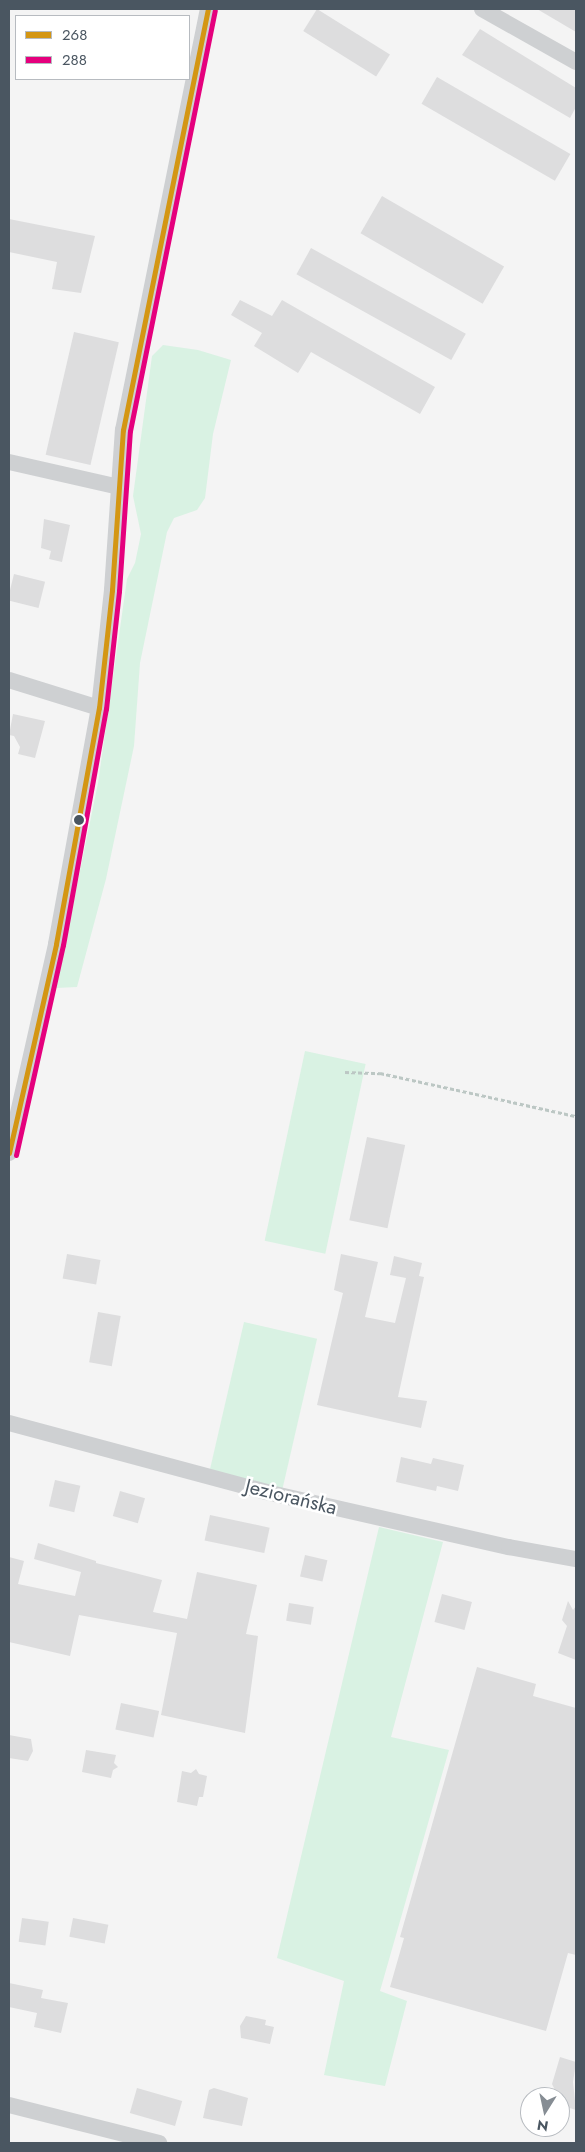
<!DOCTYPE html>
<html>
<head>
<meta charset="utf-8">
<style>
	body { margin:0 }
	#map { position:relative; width:585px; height:2152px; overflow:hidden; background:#f4f4f4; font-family:Jost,sans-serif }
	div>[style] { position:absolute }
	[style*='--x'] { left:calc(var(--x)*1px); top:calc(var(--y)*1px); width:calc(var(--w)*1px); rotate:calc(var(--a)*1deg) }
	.green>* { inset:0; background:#d9f2e3; transform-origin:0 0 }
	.building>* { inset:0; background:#ddddde; transform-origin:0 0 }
	.path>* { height:3px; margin-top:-1.5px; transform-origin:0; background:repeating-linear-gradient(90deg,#bcc7c4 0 4px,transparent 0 6.5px) }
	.minor>* { height:16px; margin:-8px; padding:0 8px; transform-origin:8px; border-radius:8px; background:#ced0d2 }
	.bus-1>* { height:5px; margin:-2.5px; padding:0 2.5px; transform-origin:2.5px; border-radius:2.5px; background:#d49613 }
	.bus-2>* { height:5px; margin:-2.5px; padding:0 2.5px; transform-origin:2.5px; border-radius:2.5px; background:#e5007d }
	.dots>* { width:14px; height:14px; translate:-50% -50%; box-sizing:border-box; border:2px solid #fff; border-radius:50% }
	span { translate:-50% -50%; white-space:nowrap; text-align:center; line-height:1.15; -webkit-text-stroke:5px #fff; paint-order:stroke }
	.street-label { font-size:20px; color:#4a5661 }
	.frame { position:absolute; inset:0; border:10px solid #4a5661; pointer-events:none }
	.legend { position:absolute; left:15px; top:15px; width:175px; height:65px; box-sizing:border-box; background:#fff; border:1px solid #b7bbc0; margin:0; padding:6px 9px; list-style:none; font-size:15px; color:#4a5661 }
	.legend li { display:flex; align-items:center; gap:10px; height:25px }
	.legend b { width:25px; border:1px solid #b7bbc0 }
	.north { position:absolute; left:520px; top:2087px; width:50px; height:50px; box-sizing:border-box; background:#fff; border:1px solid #b7bbc0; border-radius:50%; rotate:190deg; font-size:14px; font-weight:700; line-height:20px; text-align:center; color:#4a5661 }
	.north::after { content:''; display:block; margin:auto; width:18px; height:22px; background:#868d94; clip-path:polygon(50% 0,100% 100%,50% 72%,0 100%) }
</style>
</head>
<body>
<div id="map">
	<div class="green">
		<div style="clip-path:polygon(163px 345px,198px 350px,231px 360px,213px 434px,205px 498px,197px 510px,174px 518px,167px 532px,140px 663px,134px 746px,106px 879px,77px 987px,56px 988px,98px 783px,127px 579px,135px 563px,141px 534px,133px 496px,152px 356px)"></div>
		<div style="left:305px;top:1051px;width:62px;height:194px;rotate:12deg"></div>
		<div style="left:244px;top:1322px;width:75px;height:154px;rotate:13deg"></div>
		<div style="clip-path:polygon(379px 1527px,443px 1542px,391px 1737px,449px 1750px,380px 1991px,407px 2001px,385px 2086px,324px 2075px,344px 1981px,277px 1958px)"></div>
	</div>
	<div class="building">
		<div style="left:317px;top:9px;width:86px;height:26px;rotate:32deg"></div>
		<div style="clip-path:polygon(537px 9px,576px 9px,576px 32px)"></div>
		<div style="clip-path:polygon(480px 29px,576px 88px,576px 107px,570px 118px,462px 55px)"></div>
		<div style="left:437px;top:77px;width:154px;height:31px;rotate:30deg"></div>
		<div style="left:382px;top:196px;width:141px;height:43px;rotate:30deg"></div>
		<div style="clip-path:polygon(9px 219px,95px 236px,81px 293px,52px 289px,57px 262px,9px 252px)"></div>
		<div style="left:311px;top:248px;width:177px;height:30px;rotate:29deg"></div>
		<div style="clip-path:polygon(240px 300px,272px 316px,282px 300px,435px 387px,420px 414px,311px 352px,298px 373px,254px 346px,262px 333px,231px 315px)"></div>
		<div style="left:74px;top:332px;width:46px;height:126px;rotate:13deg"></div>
		<div style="clip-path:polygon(44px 519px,70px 525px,62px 562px,49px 559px,51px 551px,41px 548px)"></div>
		<div style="left:14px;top:574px;width:32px;height:27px;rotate:14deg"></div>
		<div style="clip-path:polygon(13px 714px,45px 721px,35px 758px,18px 754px,20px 747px,14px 736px,9px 735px)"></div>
		<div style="left:367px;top:1137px;width:39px;height:85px;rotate:12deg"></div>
		<div style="left:67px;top:1254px;width:34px;height:25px;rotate:10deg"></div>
		<div style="clip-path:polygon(341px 1254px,378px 1262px,365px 1317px,395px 1323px,406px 1278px,390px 1275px,394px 1256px,422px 1263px,419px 1276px,424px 1277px,398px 1397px,427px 1401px,421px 1428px,317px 1405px,343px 1293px,334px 1290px)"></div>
		<div style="left:98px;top:1312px;width:23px;height:51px;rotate:10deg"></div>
		<div style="clip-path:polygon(401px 1457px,431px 1464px,433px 1458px,464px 1465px,458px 1491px,437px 1486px,436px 1491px,396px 1482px)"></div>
		<div style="left:55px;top:1480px;width:26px;height:27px;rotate:13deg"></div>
		<div style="left:120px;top:1491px;width:26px;height:26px;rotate:16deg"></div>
		<div style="left:210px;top:1515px;width:61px;height:26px;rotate:12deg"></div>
		<div style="clip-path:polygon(38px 1543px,96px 1561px,96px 1563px,162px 1580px,153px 1612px,187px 1619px,197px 1572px,257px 1585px,246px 1634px,258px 1636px,245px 1733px,161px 1715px,177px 1633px,79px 1615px,70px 1656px,9px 1642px,9px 1557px,24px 1561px,18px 1584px,75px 1596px,81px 1572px,34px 1559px)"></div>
		<div style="left:305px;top:1555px;width:23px;height:22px;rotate:13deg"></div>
		<div style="left:442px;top:1594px;width:31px;height:29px;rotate:15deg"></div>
		<div style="clip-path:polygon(568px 1601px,573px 1610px,576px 1606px,576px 1660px,558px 1653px,567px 1626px,562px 1620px)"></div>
		<div style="left:289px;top:1603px;width:25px;height:18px;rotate:9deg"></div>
		<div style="clip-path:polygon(477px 1667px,536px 1684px,533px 1696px,576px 1708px,576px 1955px,568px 1953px,546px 2031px,390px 1987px,404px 1938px,400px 1937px)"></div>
		<div style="left:121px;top:1703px;width:39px;height:27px;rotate:12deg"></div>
		<div style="clip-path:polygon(9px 1735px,31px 1739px,33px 1751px,28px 1761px,9px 1758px)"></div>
		<div style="clip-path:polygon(86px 1750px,116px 1755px,114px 1763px,118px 1767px,113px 1770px,111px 1778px,82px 1772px)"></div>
		<div style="clip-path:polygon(196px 1769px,199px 1774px,207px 1776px,203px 1797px,199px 1797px,197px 1806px,177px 1802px,182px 1771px,191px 1773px)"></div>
		<div style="left:22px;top:1918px;width:27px;height:24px;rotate:8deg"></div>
		<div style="left:73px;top:1918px;width:36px;height:19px;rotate:11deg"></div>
		<div style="clip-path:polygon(9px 1983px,43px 1990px,41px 1998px,68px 2003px,61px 2033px,34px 2027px,37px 2013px,9px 2007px)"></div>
		<div style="clip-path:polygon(246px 2016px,266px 2020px,265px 2025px,274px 2027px,270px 2044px,241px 2038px,240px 2026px)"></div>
		<div style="clip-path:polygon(560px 2057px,576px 2062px,573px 2082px,576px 2110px,563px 2106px,552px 2084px)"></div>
		<div style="left:137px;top:2088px;width:47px;height:26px;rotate:16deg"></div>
		<div style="clip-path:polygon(214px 2088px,248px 2098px,242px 2126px,203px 2118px,209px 2090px)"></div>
	</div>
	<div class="path">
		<div style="--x:345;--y:1072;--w:35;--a:2"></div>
		<div style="--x:380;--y:1073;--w:201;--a:12.4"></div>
	</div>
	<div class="minor">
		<div style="--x:482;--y:9;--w:108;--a:29.4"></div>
		<div style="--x:9;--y:462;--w:113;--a:12.8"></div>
		<div style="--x:9;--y:680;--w:94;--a:17.3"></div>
		<div style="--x:9;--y:1153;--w:214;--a:-77.3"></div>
		<div style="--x:56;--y:944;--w:240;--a:-79.7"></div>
		<div style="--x:99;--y:708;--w:119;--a:-83.7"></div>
		<div style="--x:112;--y:590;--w:160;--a:-86.1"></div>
		<div style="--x:123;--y:430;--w:429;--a:-78.6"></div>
		<div style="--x:9;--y:1423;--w:266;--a:15"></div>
		<div style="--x:266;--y:1492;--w:249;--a:12.8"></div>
		<div style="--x:509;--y:1547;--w:68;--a:10.2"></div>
		<div style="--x:9;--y:2105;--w:155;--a:14.2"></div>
	</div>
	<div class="bus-1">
		<div style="--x:9;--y:1153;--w:214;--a:-77.3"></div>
		<div style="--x:56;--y:944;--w:240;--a:-79.7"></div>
		<div style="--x:99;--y:708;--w:119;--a:-83.7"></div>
		<div style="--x:112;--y:590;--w:160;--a:-86.1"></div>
		<div style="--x:123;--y:430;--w:429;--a:-78.6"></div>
	</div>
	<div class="bus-2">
		<div style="--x:16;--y:1155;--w:215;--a:-77.4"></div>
		<div style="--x:63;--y:945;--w:240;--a:-79.7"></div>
		<div style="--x:106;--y:709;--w:119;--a:-83.7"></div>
		<div style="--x:119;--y:591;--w:160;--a:-86.1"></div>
		<div style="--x:130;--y:431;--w:429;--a:-78.6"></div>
	</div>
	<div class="dots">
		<div style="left:79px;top:820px;background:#4a5661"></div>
	</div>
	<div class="street-label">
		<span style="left:291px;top:1497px;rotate:14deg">Jeziorańska</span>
	</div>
	<div class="frame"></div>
	<ul class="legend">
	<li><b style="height:6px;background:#d49613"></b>268</li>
	<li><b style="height:6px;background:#e5007d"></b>288</li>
	</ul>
	<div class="north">N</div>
</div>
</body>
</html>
